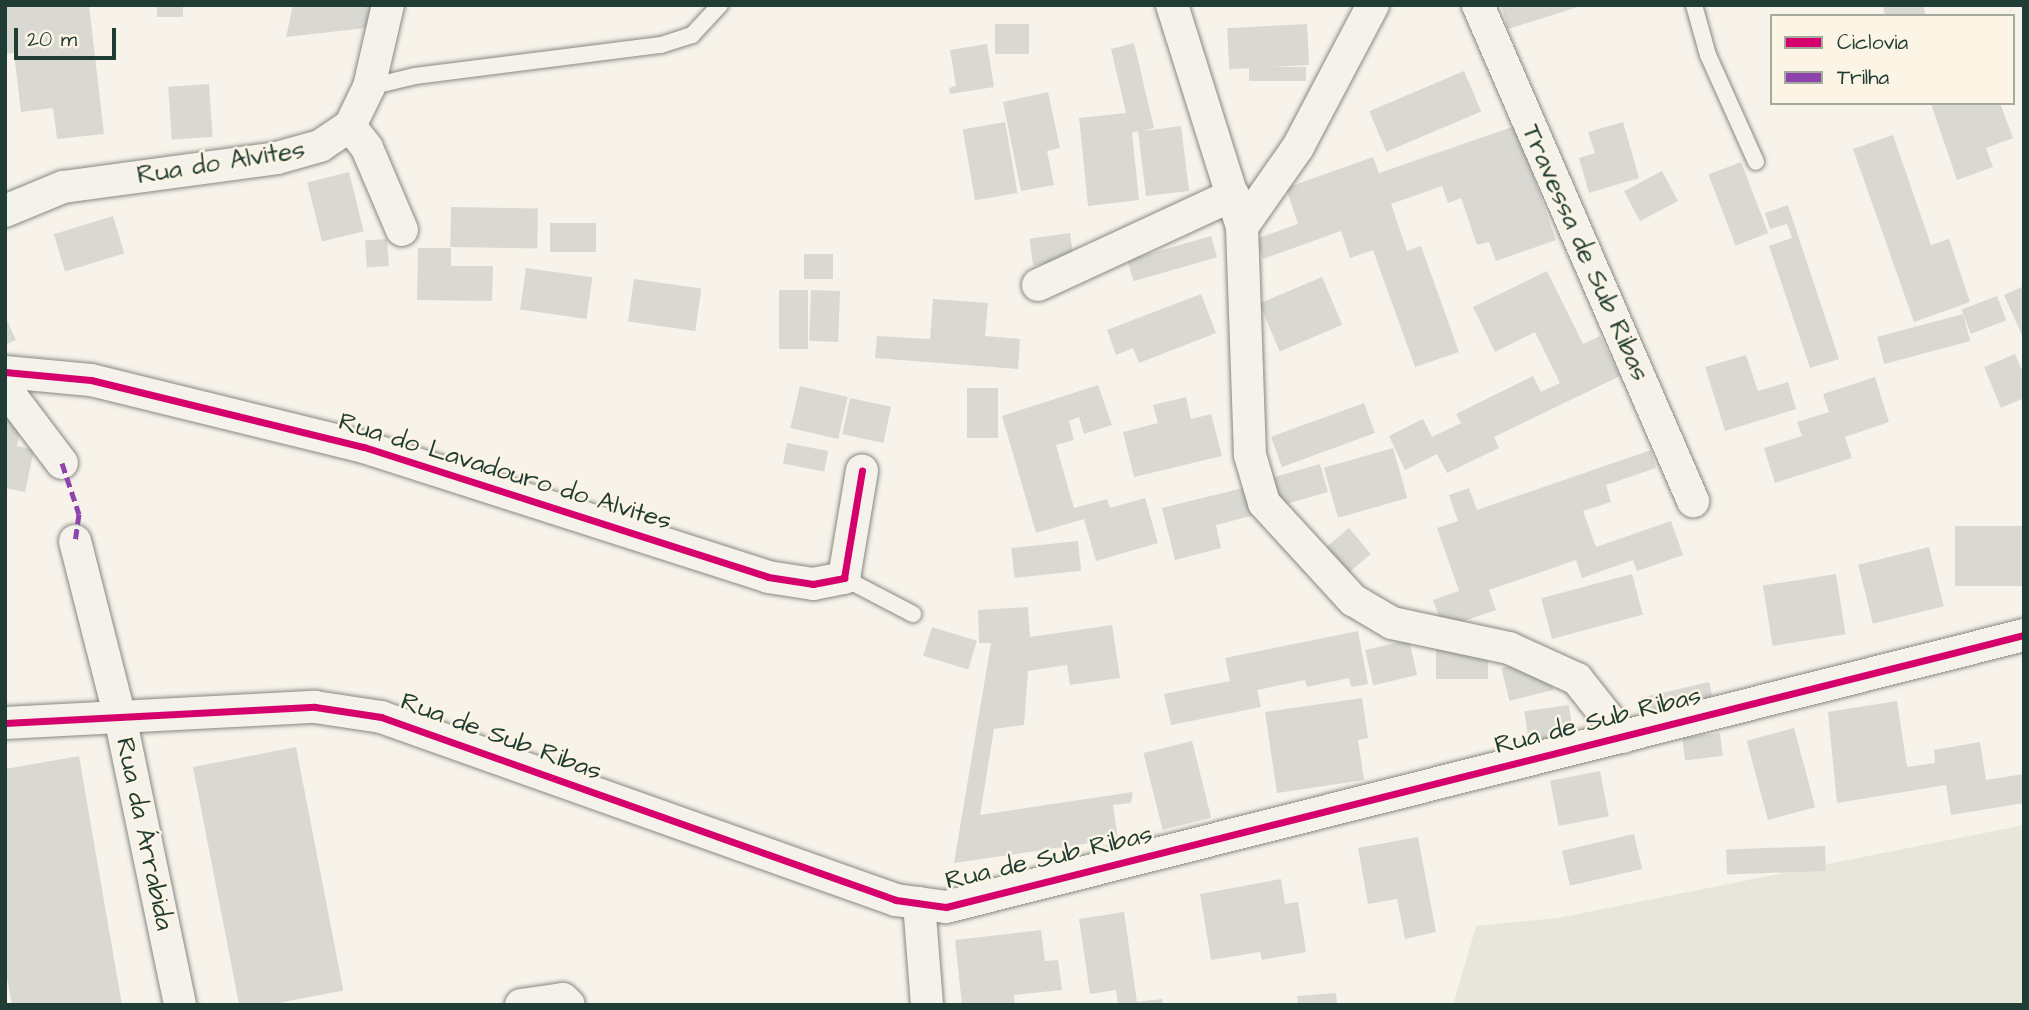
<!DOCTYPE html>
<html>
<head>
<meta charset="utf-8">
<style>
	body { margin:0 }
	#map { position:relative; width:2029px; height:1010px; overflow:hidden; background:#f7f3ea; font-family:"Architects Daughter",sans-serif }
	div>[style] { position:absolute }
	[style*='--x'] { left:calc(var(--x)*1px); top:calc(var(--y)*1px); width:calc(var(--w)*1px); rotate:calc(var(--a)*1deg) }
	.green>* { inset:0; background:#e8e5da }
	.building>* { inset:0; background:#dad8d2; transform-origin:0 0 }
	.roads { filter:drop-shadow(0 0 2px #868984) drop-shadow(0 0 2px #868984) }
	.service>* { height:16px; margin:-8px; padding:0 8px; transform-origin:8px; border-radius:8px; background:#f5f2ec }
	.minor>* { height:32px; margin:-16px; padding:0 16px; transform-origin:16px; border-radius:16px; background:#f5f2ec }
	.quiet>* { height:5px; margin-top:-2.5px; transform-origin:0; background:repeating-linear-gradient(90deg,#8e44ad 0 10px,transparent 0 15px) }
	.cycleway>* { height:7px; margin:-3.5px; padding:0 3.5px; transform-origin:3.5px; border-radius:3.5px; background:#d6006c }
	span { translate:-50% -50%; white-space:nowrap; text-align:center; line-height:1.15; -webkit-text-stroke:5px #fcf5e5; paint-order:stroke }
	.street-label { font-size:26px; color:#1f3d34 }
	.frame { position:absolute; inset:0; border:7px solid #1f3d34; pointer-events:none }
	.legend { position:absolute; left:1770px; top:14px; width:245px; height:91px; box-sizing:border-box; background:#fcf5e5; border:2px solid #a4ab9e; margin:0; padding:9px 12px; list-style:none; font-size:21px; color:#1f3d34 }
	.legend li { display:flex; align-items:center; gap:14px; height:35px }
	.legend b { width:35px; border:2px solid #a4ab9e }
	.scale { position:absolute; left:14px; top:28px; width:102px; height:32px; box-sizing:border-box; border:4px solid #1f3d34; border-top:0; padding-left:9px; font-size:21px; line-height:24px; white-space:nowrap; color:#1f3d34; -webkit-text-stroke:5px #fcf5e5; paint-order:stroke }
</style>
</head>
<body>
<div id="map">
	<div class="green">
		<div style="clip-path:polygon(2024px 825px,2024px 1005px,1453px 1005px,1476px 926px,1558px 918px)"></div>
	</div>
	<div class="building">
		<div style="clip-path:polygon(5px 5px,89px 5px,104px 134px,57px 139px,53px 108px,21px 112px,14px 53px,5px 54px)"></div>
		<div style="left:157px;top:5px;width:26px;height:12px"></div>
		<div style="clip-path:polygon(293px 5px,381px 5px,375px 27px,286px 37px)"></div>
		<div style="clip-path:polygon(1501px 5px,1577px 5px,1578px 7px,1508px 29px)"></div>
		<div style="clip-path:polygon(1923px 5px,1926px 16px,1885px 16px,1883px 6px)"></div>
		<div style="left:995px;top:24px;width:34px;height:30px"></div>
		<div style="left:1307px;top:24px;width:41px;height:80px;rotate:87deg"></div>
		<div style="clip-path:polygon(1134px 43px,1154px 128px,1144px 131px,1181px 126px,1189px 191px,1146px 196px,1138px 131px,1132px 133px,1139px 200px,1088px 206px,1079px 118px,1126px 113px,1111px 49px)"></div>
		<div style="clip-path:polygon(987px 44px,994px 87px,950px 94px,949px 88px,956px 86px,950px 50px)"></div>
		<div style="left:1306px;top:67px;width:14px;height:57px;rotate:90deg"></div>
		<div style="left:1464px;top:71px;width:44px;height:103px;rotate:67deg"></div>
		<div style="left:209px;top:84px;width:53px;height:41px;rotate:86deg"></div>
		<div style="clip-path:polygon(1048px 92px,1060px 148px,1047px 151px,1054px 185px,1021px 191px,1003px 102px)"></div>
		<div style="clip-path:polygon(2000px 103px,2013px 138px,1986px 148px,1993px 167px,1957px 180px,1931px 104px)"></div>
		<div style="left:1005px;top:122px;width:72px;height:43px;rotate:80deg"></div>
		<div style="clip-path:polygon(1623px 122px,1639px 178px,1589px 193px,1579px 158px,1595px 153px,1588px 132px)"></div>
		<div style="clip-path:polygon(1521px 124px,1525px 152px,1556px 240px,1496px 261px,1489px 242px,1477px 245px,1461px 198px,1448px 203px,1442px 186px,1391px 204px,1407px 251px,1421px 246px,1459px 352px,1415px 367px,1373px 250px,1350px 258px,1341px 231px,1263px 259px,1256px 239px,1298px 224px,1286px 188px,1373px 157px,1379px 173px)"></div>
		<div style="clip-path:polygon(1893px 135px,1931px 245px,1949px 239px,1970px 302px,1914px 322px,1853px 149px)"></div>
		<div style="left:1741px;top:162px;width:76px;height:35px;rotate:69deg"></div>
		<div style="left:1662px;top:171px;width:34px;height:43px;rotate:62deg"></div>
		<div style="left:349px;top:172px;width:61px;height:43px;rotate:76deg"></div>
		<div style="clip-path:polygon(1788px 205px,1839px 359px,1810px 368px,1769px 246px,1792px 238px,1787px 224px,1770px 229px,1765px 213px)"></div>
		<div style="left:451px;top:207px;width:87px;height:40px;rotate:1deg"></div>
		<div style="left:113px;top:216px;width:39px;height:62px;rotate:73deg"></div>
		<div style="left:550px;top:223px;width:46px;height:29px"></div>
		<div style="left:1070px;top:233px;width:27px;height:41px;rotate:82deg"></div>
		<div style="left:1211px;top:236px;width:22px;height:87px;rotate:74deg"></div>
		<div style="left:387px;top:239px;width:27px;height:22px;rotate:86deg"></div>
		<div style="clip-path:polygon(418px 248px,451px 248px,451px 266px,493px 266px,492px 301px,417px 300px)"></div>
		<div style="left:804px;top:254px;width:29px;height:25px"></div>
		<div style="left:526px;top:268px;width:67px;height:42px;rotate:8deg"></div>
		<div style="clip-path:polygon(1547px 271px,1583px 344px,1600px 336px,1620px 376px,1494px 437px,1499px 448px,1447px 473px,1437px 454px,1405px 470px,1389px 436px,1423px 419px,1432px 437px,1461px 423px,1456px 414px,1533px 376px,1541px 392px,1560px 383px,1535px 332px,1495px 352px,1473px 307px)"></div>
		<div style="left:1322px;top:277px;width:52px;height:68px;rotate:67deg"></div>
		<div style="left:634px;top:279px;width:68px;height:43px;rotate:8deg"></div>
		<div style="clip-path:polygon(2024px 286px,2024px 340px,2004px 295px)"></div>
		<div style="left:779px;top:290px;width:29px;height:59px"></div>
		<div style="left:811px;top:290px;width:29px;height:51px;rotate:2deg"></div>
		<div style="clip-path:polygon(1201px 294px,1216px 333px,1139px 363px,1133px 348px,1116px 355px,1107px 330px)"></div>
		<div style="left:1997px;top:296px;width:26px;height:38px;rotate:69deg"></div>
		<div style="clip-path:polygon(933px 299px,988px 303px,985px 336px,1020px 339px,1018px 369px,875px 358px,877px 336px,930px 339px)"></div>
		<div style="left:1963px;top:314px;width:28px;height:89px;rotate:75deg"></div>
		<div style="clip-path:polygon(5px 316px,16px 340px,5px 345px)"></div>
		<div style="clip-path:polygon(2015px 354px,2024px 375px,2024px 398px,2001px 408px,1984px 367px)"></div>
		<div style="clip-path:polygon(1746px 355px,1758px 391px,1788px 382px,1796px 409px,1725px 431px,1705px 367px)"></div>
		<div style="clip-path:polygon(1875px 377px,1889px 422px,1845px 437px,1852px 458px,1775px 483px,1764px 448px,1802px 436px,1797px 422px,1829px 412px,1823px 394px)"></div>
		<div style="clip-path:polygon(1098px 385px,1112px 425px,1084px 434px,1079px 417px,1069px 421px,1074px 440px,1056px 445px,1074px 508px,1107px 499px,1110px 508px,1145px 498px,1158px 543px,1096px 561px,1084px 519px,1036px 533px,1002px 416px)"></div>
		<div style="left:800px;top:386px;width:49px;height:43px;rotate:13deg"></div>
		<div style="left:967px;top:388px;width:31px;height:50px"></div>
		<div style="clip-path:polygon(1186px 397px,1191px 419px,1211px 414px,1222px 456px,1134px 477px,1123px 432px,1158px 423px,1153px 405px)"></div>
		<div style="left:850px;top:398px;width:42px;height:37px;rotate:12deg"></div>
		<div style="left:1364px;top:403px;width:32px;height:99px;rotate:70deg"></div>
		<div style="clip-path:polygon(5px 411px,24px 415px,17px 446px,34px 450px,25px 492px,5px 488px)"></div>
		<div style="left:787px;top:443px;width:42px;height:21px;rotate:11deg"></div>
		<div style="left:1393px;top:448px;width:52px;height:72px;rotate:74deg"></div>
		<div style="clip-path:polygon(1651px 450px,1656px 468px,1606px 485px,1611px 502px,1583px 511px,1596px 547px,1671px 521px,1683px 555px,1637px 571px,1633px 560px,1582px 578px,1576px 560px,1489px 590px,1496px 610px,1443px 628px,1433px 600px,1459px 591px,1437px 528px,1458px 521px,1449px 495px,1469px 488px,1477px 510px)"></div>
		<div style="left:1320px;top:464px;width:29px;height:49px;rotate:74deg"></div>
		<div style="clip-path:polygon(1251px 486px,1258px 514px,1216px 525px,1221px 548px,1175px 560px,1162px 508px)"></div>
		<div style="left:2024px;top:526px;width:60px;height:69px;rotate:90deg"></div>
		<div style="left:1349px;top:528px;width:34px;height:31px;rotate:50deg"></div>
		<div style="left:1078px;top:541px;width:30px;height:67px;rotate:84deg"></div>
		<div style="left:1929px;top:547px;width:61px;height:73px;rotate:76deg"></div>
		<div style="left:1632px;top:574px;width:42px;height:94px;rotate:75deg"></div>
		<div style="left:1836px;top:574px;width:61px;height:74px;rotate:81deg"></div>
		<div style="clip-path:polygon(1028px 607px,1030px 637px,1112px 625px,1120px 678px,1070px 685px,1067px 665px,1028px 671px,1024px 725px,994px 729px,980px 815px,1133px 792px,1131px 803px,1113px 805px,1118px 839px,954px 863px,991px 643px,979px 643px,978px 610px)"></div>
		<div style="left:932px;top:627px;width:47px;height:30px;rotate:17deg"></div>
		<div style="clip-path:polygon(1358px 631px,1368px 684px,1351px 687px,1349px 678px,1307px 687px,1305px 680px,1257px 690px,1261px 707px,1171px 725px,1164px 694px,1230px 681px,1225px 658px)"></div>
		<div style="left:1409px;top:640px;width:36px;height:45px;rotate:77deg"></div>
		<div style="left:1436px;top:646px;width:52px;height:33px"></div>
		<div style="left:1545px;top:657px;width:34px;height:45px;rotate:76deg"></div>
		<div style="left:1709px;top:682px;width:17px;height:71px;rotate:77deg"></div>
		<div style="clip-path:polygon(1362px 698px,1368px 738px,1358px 740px,1364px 780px,1277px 793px,1265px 712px)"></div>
		<div style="clip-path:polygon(1897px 701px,1907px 767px,1935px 763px,1934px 750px,1980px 742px,1986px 780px,2024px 774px,2024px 803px,1951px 815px,1946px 785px,1837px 803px,1828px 712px)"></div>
		<div style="left:1569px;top:705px;width:34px;height:45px;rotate:82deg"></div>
		<div style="left:1794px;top:728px;width:82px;height:49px;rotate:75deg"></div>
		<div style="left:1720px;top:733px;width:23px;height:38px;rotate:83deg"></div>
		<div style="left:1192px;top:741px;width:79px;height:50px;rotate:76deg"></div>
		<div style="left:296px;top:747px;width:248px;height:105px;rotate:79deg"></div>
		<div style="clip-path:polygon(79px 756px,122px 1005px,12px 1005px,5px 967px,5px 769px)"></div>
		<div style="left:1600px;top:771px;width:46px;height:51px;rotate:79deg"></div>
		<div style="left:1634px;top:834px;width:36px;height:74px;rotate:77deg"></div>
		<div style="clip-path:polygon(1418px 837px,1436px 932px,1405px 939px,1397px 899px,1368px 904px,1358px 848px)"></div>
		<div style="left:1825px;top:846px;width:25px;height:99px;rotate:88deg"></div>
		<div style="clip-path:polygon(1281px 879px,1285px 904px,1298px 902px,1306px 952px,1262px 960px,1260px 952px,1211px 960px,1200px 894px)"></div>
		<div style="clip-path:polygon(1124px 912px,1137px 1002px,1162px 999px,1163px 1005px,1118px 1005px,1116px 990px,1090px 994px,1079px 919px)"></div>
		<div style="clip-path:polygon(1041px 930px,1045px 961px,1058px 960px,1062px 990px,1014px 995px,1015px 1005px,962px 1005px,955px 940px)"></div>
		<div style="clip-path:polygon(1336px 993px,1337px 1005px,1298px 1005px,1297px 996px)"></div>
	</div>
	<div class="roads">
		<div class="service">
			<div style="--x:1694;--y:5;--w:52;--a:74.4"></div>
			<div style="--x:1708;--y:55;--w:117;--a:65.8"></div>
			<div style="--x:369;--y:87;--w:47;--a:-13.4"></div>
			<div style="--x:415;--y:76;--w:248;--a:-7.2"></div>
			<div style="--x:661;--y:45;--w:33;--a:-18"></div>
			<div style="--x:692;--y:35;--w:41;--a:-47"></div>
			<div style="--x:844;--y:578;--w:78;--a:27.6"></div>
		</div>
		<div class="minor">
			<div style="--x:1172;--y:5;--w:233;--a:72.5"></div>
			<div style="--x:1242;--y:227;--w:228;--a:88"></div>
			<div style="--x:1250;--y:455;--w:50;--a:73.7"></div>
			<div style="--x:1264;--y:503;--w:132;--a:47.5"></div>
			<div style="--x:1353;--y:600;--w:45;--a:30.5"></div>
			<div style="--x:1392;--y:623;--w:120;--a:12.1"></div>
			<div style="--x:1509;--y:648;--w:75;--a:24.5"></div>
			<div style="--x:1577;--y:679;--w:74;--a:51.6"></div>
			<div style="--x:1478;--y:5;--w:541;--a:66.56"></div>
			<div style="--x:350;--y:126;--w:28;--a:52"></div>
			<div style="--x:367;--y:148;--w:89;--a:66.9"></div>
			<div style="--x:5;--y:211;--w:63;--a:-22.5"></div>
			<div style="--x:63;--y:187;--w:216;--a:-7.7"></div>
			<div style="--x:277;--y:158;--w:45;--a:-15.6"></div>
			<div style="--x:320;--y:146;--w:36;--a:-34"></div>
			<div style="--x:350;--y:126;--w:43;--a:-64"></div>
			<div style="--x:369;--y:87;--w:84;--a:-77"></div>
			<div style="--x:1242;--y:227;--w:98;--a:-55"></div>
			<div style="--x:1298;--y:147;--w:161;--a:-62.2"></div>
			<div style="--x:1038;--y:285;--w:215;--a:-24.8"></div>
			<div style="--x:5;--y:372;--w:86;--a:5.3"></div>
			<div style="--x:91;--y:380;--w:281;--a:13.8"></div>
			<div style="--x:364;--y:447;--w:424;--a:17.8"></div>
			<div style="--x:768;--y:577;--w:46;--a:8.8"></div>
			<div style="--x:813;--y:584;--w:32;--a:-11"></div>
			<div style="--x:844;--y:578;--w:109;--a:-80.5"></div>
			<div style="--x:5;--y:388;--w:94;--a:52.8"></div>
			<div style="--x:75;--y:541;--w:182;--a:75.7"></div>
			<div style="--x:120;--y:717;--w:294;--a:78.2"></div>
			<div style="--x:5;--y:723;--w:310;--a:-3"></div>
			<div style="--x:315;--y:707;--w:67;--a:8.6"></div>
			<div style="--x:381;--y:717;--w:547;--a:19.56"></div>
			<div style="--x:896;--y:900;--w:50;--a:8"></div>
			<div style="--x:946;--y:907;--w:1112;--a:-14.16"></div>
			<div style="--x:919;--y:903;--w:102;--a:85.5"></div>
			<div style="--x:521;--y:1005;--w:42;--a:-8.1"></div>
			<div style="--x:563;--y:999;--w:8;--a:45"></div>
		</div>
	</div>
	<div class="quiet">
		<div style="--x:62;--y:463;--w:54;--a:71.6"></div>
		<div style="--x:79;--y:514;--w:27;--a:98"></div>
	</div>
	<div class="cycleway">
		<div style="--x:5;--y:372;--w:86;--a:5.3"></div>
		<div style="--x:91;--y:380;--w:281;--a:13.8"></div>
		<div style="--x:364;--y:447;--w:424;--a:17.8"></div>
		<div style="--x:768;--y:577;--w:46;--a:8.8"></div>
		<div style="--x:813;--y:584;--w:32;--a:-11"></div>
		<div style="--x:844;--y:578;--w:109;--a:-80.5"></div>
		<div style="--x:5;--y:723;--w:310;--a:-3"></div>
		<div style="--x:315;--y:707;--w:67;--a:8.6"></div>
		<div style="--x:381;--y:717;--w:547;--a:19.56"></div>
		<div style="--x:896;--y:900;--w:50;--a:8"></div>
		<div style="--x:946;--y:907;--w:1112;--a:-14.16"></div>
	</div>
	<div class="street-label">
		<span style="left:221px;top:163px;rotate:-9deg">Rua do Alvites</span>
		<span style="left:1585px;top:253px;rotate:66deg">Travessa de Sub Ribas</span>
		<span style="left:505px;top:472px;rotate:17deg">Rua do Lavadouro do Alvites</span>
		<span style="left:1598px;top:721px;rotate:-14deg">Rua de Sub Ribas</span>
		<span style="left:501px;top:737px;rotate:20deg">Rua de Sub Ribas</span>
		<span style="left:144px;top:834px;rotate:78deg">Rua da Árrabida</span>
		<span style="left:1049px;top:858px;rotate:-13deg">Rua de Sub Ribas</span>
	</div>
	<div class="frame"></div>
	<ul class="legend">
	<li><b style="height:9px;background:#d6006c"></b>Ciclovia</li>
	<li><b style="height:9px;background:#8e44ad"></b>Trilha</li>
	</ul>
	<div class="scale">20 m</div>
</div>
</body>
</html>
